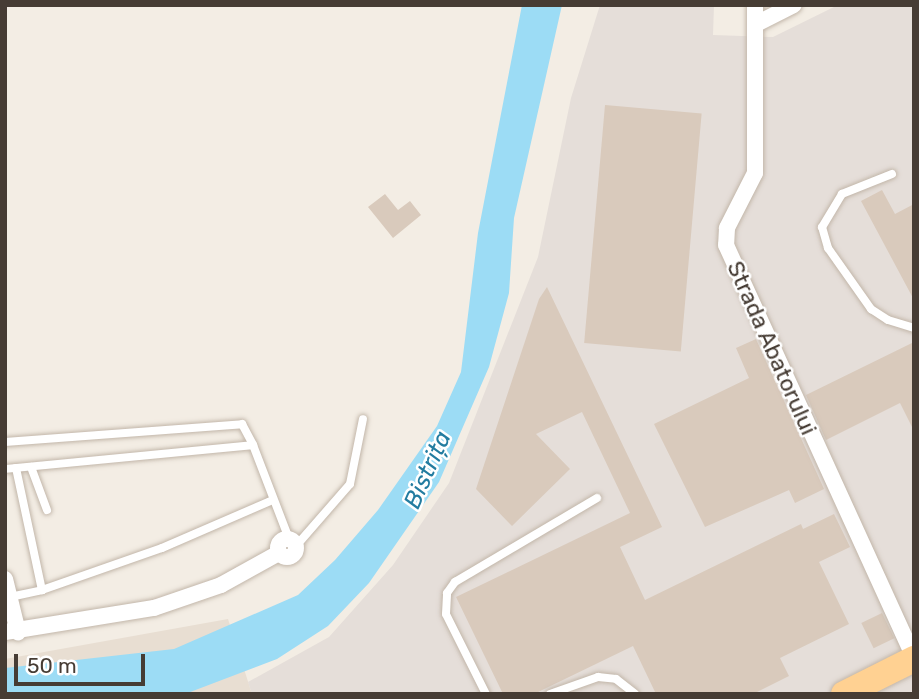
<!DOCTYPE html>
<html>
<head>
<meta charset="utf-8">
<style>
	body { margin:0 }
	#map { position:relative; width:919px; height:699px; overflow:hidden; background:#f3ede4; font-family:Rubik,sans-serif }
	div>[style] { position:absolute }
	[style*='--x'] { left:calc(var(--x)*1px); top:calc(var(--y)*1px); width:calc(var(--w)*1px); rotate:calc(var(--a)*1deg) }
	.residential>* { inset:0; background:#e8ded2 }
	.industrial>* { inset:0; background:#e5ded9 }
	.water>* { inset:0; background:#9cdcf5 }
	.building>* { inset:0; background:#d9cabc; transform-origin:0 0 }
	.roads { filter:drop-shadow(0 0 2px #c2b6a9) drop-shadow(0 0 2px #c2b6a9) }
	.lane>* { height:8px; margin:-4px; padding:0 4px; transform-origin:4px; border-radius:4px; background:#fff }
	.street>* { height:16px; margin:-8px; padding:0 8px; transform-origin:8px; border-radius:8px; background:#fff }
	.street>.ring { margin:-8px; padding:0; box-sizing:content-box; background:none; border:16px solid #fff; border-radius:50% }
	.primary>* { height:26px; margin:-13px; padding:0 13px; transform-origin:13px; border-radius:13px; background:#ffd192 }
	span { translate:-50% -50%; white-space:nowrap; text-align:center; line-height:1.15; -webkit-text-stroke:5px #fff; paint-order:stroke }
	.street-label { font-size:23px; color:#463c34 }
	.water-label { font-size:24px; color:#237ca0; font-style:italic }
	.frame { position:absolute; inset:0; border:7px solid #463c34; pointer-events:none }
	.scale { position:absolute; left:14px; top:654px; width:131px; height:32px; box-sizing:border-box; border:4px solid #463c34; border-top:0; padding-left:9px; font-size:21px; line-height:24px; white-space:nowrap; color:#463c34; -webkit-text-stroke:5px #fff; paint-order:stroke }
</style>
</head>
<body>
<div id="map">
	<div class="residential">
		<div style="clip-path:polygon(228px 619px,252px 694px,5px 694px,5px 659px)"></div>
	</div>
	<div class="industrial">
		<div style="clip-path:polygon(600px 5px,714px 5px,713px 35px,773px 37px,838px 5px,914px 5px,914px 694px,252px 694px,248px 682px,329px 637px,393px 565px,449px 483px,538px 257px,571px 98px)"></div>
	</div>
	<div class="water">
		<div style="clip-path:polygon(522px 5px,562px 5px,514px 218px,509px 293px,489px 367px,439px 482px,369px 583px,328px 626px,277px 659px,185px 694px,5px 694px,5px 668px,174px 649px,298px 595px,335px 560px,378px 510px,437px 426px,461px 372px,478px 233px)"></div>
	</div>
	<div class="building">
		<div style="left:605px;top:105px;width:97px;height:239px;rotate:5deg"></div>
		<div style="clip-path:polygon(882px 190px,895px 214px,914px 204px,914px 300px,861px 201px)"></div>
		<div style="clip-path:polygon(385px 194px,398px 210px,410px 201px,421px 215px,393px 238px,368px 207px)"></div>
		<div style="clip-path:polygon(547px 287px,662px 527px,620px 547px,645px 600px,801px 524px,803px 529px,834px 514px,850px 547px,819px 562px,849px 624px,780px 658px,789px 676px,753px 694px,656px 694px,633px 646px,534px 694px,503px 694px,456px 597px,630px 513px,582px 412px,536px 434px,570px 469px,512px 526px,476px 489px,539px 299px)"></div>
		<div style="clip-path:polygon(756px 339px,824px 489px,795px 503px,789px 490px,705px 527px,654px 424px,749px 378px,736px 348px)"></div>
		<div style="clip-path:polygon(914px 342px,914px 431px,900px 403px,826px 440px,806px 395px)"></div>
		<div style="left:882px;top:613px;width:28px;height:23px;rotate:64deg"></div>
	</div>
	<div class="roads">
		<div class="lane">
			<div style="--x:892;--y:174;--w:54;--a:158.2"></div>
			<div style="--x:842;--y:194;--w:39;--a:121"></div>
			<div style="--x:822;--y:227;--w:22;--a:74"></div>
			<div style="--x:828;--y:248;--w:75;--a:54.8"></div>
			<div style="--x:871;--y:309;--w:20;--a:33"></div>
			<div style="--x:888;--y:320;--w:27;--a:17"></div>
			<div style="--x:5;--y:442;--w:238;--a:-4.3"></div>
			<div style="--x:242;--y:424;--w:24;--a:62"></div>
			<div style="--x:31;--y:467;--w:46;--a:69.6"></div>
			<div style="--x:16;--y:468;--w:125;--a:78"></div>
			<div style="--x:5;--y:469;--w:249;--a:-5.5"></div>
			<div style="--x:253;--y:445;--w:101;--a:69"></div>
			<div style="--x:296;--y:546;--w:82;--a:-48.9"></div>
			<div style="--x:350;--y:484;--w:66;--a:-78.7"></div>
			<div style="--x:10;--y:597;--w:33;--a:-12"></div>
			<div style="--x:42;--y:590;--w:127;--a:-19.3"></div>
			<div style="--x:162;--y:548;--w:121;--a:-23.4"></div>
			<div style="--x:486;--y:694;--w:89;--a:-116.6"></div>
			<div style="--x:446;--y:614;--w:21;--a:-87"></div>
			<div style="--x:447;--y:593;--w:14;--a:-54"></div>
			<div style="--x:455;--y:582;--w:165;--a:-30.6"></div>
			<div style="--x:550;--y:694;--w:51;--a:-19.5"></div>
			<div style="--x:598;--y:677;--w:18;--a:6"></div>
			<div style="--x:616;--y:679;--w:24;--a:38"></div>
		</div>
		<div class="street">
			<div style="--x:755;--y:5;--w:168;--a:90"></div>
			<div style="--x:755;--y:173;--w:62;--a:117"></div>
			<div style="--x:727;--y:228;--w:17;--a:93"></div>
			<div style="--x:726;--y:245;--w:454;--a:65.5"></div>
			<div style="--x:756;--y:24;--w:42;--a:-26.6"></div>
			<div class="ring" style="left:278px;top:539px;width:2px;height:2px"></div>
			<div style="--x:5;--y:579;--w:55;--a:76.2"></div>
			<div style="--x:5;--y:632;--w:151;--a:-9.2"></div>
			<div style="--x:154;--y:608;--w:71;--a:-18.9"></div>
			<div style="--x:221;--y:585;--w:66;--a:-28.9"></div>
		</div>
		<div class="primary">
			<div style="--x:844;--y:694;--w:78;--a:-26.6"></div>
		</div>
	</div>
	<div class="street-label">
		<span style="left:772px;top:348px;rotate:66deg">Strada Abatorului</span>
	</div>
	<div class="water-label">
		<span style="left:428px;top:470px;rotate:-66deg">Bistrița</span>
	</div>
	<div class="frame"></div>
	<div class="scale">50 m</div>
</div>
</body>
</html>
